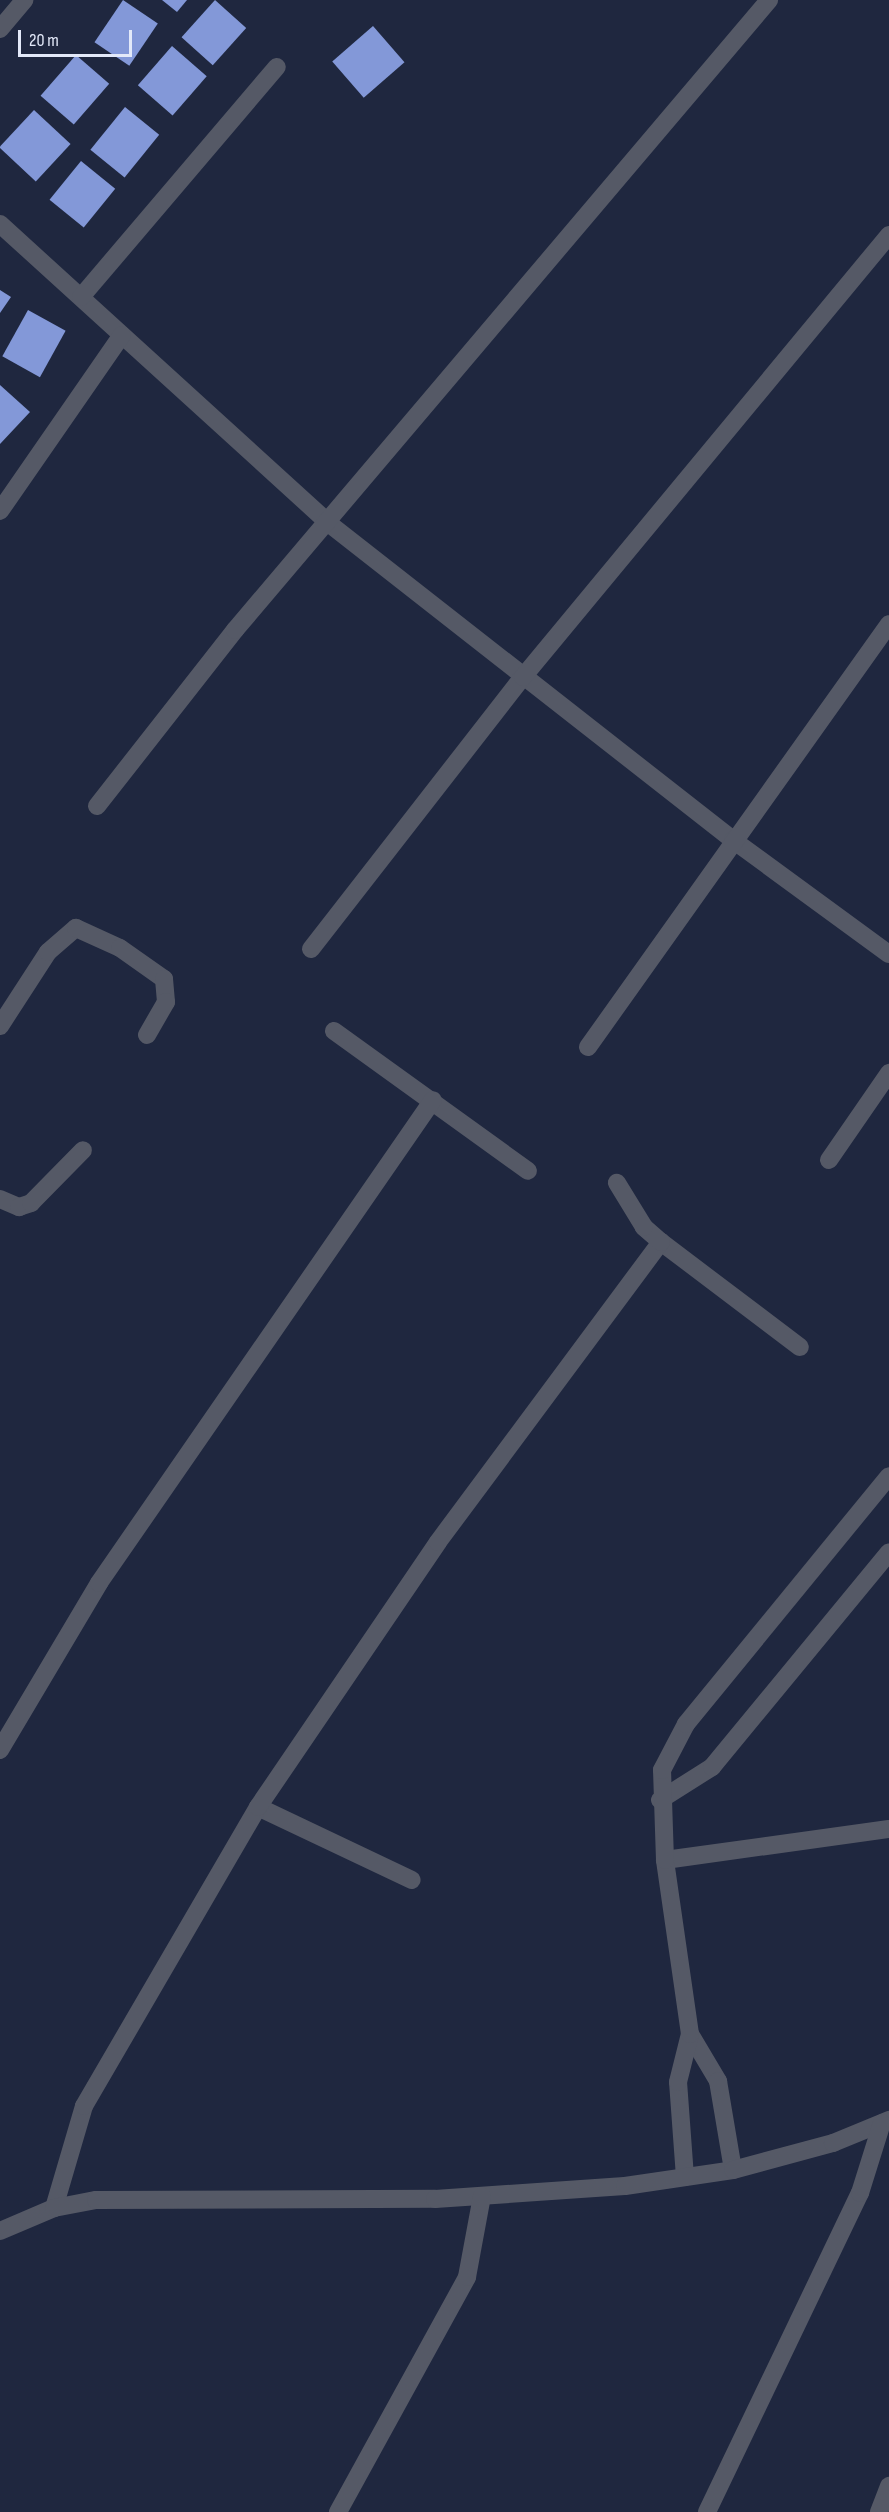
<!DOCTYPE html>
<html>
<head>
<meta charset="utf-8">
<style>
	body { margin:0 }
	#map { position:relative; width:889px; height:2512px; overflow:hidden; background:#1f273f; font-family:"Sofia Sans Condensed",sans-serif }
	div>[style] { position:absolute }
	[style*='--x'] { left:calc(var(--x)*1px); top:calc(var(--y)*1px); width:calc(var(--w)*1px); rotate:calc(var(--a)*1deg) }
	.building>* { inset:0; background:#8398d8; transform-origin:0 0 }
	.lane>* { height:18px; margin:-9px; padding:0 9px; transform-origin:9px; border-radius:9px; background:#555966 }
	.street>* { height:18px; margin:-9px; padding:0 9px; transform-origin:9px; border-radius:9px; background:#555966 }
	span { translate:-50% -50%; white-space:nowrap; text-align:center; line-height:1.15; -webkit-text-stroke:6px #1f273f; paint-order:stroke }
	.scale { position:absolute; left:18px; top:30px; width:114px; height:27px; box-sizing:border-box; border:3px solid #e3e9f9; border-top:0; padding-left:8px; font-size:18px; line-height:21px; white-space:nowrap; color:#e3e9f9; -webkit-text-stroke:4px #1f273f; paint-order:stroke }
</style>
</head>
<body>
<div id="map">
	<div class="building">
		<div style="left:123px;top:0;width:42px;height:51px;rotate:34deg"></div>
		<div style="clip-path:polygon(162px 0,187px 0,177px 12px)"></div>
		<div style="left:215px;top:0;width:42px;height:50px;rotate:42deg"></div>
		<div style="left:373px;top:26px;width:48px;height:54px;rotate:49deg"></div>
		<div style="left:172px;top:46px;width:46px;height:52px;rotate:41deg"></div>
		<div style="left:76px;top:55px;width:44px;height:54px;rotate:41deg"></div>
		<div style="left:125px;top:107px;width:44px;height:55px;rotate:39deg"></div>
		<div style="left:34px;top:110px;width:50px;height:51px;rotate:43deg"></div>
		<div style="left:81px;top:161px;width:44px;height:50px;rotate:39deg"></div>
		<div style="clip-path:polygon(0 290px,11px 297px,0 313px)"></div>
		<div style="left:28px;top:310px;width:43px;height:53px;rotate:29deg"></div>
		<div style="clip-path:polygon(0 385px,30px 412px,0 444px)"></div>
	</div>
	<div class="lane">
		<div style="--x:879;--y:2512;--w:28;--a:-69"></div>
	</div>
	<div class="street">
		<div style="--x:0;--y:29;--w:38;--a:-50"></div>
		<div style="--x:0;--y:224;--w:442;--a:42.3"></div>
		<div style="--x:327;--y:522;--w:516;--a:38.07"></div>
		<div style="--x:733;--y:840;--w:193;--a:36.2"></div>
		<div style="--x:81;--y:297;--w:302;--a:-49.6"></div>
		<div style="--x:0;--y:511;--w:214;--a:-55.3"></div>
		<div style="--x:97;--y:806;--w:224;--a:-51.9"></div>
		<div style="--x:235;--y:630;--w:826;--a:-49.71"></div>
		<div style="--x:311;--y:949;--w:345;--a:-52.1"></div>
		<div style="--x:523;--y:677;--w:574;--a:-50.37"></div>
		<div style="--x:0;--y:1026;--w:88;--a:-57"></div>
		<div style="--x:48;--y:952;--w:37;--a:-41"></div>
		<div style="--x:76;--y:928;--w:48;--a:24.4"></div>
		<div style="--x:120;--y:948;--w:54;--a:35.2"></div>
		<div style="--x:164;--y:979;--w:23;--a:85"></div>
		<div style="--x:166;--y:1002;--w:38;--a:120"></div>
		<div style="--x:334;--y:1031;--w:239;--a:35.8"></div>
		<div style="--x:588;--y:1047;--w:519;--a:-54.56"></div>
		<div style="--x:829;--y:1160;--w:106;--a:-55.4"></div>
		<div style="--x:0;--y:1199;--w:21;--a:23"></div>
		<div style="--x:19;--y:1207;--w:13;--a:-18"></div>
		<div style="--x:31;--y:1203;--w:74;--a:-45.5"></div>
		<div style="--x:661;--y:1242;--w:174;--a:37.1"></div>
		<div style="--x:0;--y:1750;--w:194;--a:-59.3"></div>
		<div style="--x:99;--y:1583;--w:587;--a:-55.34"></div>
		<div style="--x:660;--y:1800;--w:62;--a:-32.4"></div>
		<div style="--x:712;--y:1767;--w:278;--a:-50.5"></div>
		<div style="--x:258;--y:1807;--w:170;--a:25.4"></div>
		<div style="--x:665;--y:1860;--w:226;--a:-7.9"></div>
		<div style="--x:690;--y:2034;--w:55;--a:59.2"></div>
		<div style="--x:718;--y:2081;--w:90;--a:80.4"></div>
		<div style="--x:685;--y:2177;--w:95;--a:-94.2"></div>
		<div style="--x:678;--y:2082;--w:49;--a:-76"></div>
		<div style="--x:690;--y:2034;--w:176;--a:-98.2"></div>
		<div style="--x:665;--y:1860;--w:90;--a:-91.9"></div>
		<div style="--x:662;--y:1770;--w:52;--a:-62.4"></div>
		<div style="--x:686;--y:1724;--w:320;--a:-50.7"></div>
		<div style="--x:54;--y:2208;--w:106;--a:-73.6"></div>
		<div style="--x:84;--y:2106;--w:346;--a:-59.8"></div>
		<div style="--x:258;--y:1807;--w:320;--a:-55.8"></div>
		<div style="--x:438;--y:1542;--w:374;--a:-53.4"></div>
		<div style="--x:661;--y:1242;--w:23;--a:-139"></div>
		<div style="--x:644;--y:1227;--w:52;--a:-121.5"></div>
		<div style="--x:0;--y:2231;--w:59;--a:-23.1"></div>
		<div style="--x:54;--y:2208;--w:43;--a:-10.8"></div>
		<div style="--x:96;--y:2200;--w:339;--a:-0.2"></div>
		<div style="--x:435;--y:2199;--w:190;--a:-3.9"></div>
		<div style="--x:625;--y:2186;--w:109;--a:-8.4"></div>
		<div style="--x:733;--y:2170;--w:104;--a:-15.1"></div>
		<div style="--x:833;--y:2143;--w:61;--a:-22.3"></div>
		<div style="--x:338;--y:2512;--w:268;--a:-61.2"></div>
		<div style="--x:467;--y:2277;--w:82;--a:-79.5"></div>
		<div style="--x:707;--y:2512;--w:354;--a:-64.4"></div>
		<div style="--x:860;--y:2193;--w:73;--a:-72.6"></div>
	</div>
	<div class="scale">20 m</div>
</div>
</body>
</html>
